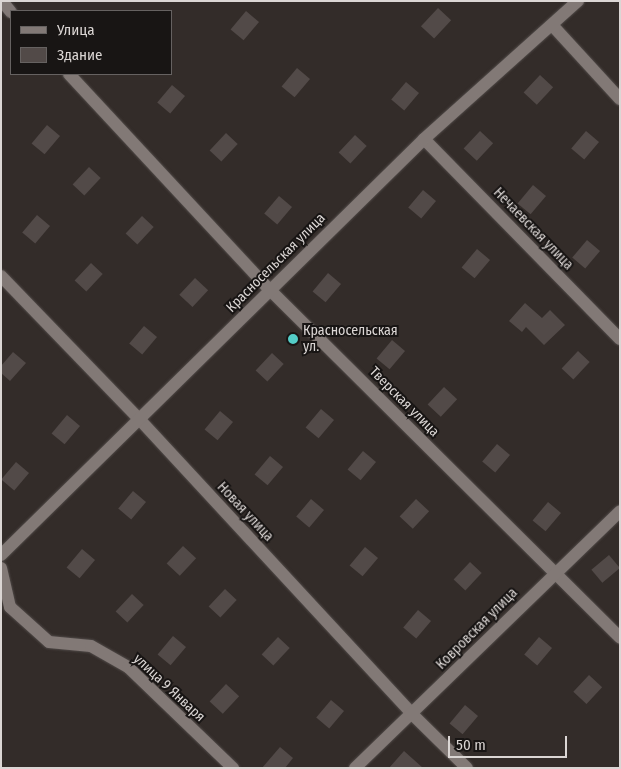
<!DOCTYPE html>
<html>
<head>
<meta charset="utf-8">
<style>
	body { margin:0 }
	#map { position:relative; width:621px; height:769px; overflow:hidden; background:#332c29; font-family:"Fira Sans Condensed",sans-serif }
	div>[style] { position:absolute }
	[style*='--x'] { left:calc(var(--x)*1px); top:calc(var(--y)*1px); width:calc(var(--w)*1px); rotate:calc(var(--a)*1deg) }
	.building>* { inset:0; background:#524a48; transform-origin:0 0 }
	.roads { filter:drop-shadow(0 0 1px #504a48) drop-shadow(0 0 1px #504a48) }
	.minor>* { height:12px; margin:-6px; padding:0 6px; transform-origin:6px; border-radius:6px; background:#827976 }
	.dots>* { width:14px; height:14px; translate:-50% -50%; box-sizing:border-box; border:2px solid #181514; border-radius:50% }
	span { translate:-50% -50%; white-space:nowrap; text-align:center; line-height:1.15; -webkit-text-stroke:4px #181514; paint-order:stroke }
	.street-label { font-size:14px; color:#dbd6d4 }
	.poi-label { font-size:14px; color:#dbd6d4 }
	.left { translate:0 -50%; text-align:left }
	.frame { position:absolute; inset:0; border:2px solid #dbd6d4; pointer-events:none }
	.legend { position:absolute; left:10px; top:10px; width:162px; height:65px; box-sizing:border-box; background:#181514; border:1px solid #666261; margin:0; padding:6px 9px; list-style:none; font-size:15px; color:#dbd6d4 }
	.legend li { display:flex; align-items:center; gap:10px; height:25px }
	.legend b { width:25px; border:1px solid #666261 }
	.scale { position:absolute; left:448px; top:736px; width:119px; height:22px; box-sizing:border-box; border:2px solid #dbd6d4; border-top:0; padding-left:6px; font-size:15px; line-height:18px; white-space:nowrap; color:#dbd6d4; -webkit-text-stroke:4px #181514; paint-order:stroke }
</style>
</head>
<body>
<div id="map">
	<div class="building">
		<div style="left:438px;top:8px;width:18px;height:25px;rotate:43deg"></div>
		<div style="left:246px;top:11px;width:17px;height:24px;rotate:40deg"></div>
		<div style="left:297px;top:68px;width:17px;height:24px;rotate:40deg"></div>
		<div style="left:540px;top:75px;width:18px;height:24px;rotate:43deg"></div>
		<div style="left:406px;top:82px;width:17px;height:23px;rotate:40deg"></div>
		<div style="left:172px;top:85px;width:17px;height:23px;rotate:40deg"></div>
		<div style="left:47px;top:125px;width:17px;height:24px;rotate:40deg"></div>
		<div style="left:480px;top:131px;width:18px;height:24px;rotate:43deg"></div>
		<div style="left:586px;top:131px;width:17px;height:23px;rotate:40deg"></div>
		<div style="left:226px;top:133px;width:16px;height:24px;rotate:43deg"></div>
		<div style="left:355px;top:135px;width:16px;height:24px;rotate:43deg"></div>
		<div style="left:89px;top:167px;width:16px;height:24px;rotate:43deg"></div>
		<div style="left:533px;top:185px;width:17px;height:24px;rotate:40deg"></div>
		<div style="left:423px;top:190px;width:17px;height:23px;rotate:40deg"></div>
		<div style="left:279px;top:196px;width:17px;height:23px;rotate:40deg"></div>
		<div style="left:37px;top:215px;width:17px;height:23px;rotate:40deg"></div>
		<div style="left:142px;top:216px;width:16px;height:24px;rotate:43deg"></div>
		<div style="left:587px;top:240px;width:17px;height:23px;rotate:40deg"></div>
		<div style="left:477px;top:249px;width:17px;height:24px;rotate:40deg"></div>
		<div style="left:91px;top:263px;width:16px;height:24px;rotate:43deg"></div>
		<div style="left:328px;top:273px;width:17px;height:24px;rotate:40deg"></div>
		<div style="left:195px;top:278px;width:18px;height:23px;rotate:43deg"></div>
		<div style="clip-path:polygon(525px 303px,542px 318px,550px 310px,565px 325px,544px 345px,526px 327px,522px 332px,509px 321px)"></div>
		<div style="left:144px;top:326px;width:17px;height:23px;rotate:40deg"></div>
		<div style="left:392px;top:340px;width:17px;height:24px;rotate:40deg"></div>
		<div style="left:578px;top:351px;width:16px;height:24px;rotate:43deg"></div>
		<div style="clip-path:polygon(13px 352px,26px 363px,10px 381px,1px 373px,1px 366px)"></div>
		<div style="left:272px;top:353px;width:16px;height:24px;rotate:43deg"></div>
		<div style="left:444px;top:387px;width:18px;height:24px;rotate:43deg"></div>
		<div style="left:321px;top:409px;width:17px;height:24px;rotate:40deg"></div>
		<div style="left:220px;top:411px;width:17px;height:24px;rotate:40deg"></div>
		<div style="left:67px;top:415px;width:17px;height:24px;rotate:40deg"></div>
		<div style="left:497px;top:444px;width:17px;height:23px;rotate:40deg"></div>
		<div style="left:363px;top:451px;width:17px;height:24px;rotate:40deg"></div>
		<div style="left:270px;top:456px;width:17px;height:24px;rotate:40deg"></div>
		<div style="left:16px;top:462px;width:17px;height:23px;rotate:40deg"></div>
		<div style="left:133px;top:491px;width:17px;height:23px;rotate:40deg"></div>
		<div style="left:311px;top:499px;width:17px;height:23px;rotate:40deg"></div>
		<div style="left:416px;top:499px;width:18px;height:24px;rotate:43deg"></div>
		<div style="left:548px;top:502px;width:17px;height:24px;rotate:40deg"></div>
		<div style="left:183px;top:546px;width:18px;height:24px;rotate:43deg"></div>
		<div style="left:365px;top:547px;width:17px;height:24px;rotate:40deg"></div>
		<div style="left:82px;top:549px;width:17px;height:24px;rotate:40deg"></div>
		<div style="left:609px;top:555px;width:17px;height:23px;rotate:50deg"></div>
		<div style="left:470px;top:562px;width:16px;height:24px;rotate:43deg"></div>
		<div style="left:225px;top:589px;width:16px;height:24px;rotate:43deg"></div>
		<div style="left:132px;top:594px;width:16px;height:24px;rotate:43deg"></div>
		<div style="left:418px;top:610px;width:17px;height:23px;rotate:40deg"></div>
		<div style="left:173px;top:636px;width:17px;height:24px;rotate:40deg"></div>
		<div style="left:278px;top:637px;width:16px;height:24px;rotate:43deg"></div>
		<div style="left:539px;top:637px;width:17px;height:23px;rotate:40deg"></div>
		<div style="left:589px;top:675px;width:18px;height:23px;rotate:43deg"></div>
		<div style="left:226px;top:684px;width:18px;height:24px;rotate:43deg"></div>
		<div style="left:331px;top:700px;width:17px;height:23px;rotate:40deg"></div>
		<div style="left:465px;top:705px;width:17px;height:24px;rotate:40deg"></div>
		<div style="clip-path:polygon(280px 747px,293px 758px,285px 768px,262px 768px)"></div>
		<div style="clip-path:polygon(404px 751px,423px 768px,389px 768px)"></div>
	</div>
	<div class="roads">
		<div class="minor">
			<div style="--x:2;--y:1;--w:14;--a:51"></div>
			<div style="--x:553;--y:26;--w:99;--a:47.5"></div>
			<div style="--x:69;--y:74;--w:294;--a:47.1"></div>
			<div style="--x:269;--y:289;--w:495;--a:44.8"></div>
			<div style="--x:424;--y:139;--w:280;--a:45.6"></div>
			<div style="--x:1;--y:276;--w:202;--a:46"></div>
			<div style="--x:141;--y:421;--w:399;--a:47.2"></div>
			<div style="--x:412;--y:714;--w:77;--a:44.5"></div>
			<div style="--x:1;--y:555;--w:593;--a:-44.52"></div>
			<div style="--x:424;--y:139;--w:207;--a:-41.9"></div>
			<div style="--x:1;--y:568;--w:40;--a:77"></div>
			<div style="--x:10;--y:607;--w:52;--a:41.9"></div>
			<div style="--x:49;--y:642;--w:42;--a:5.4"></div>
			<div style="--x:91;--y:646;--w:43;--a:29.6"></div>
			<div style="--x:128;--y:667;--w:146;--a:43.9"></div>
			<div style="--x:355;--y:768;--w:369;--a:-44.1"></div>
		</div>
	</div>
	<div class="dots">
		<div style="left:293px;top:339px;background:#54cdc7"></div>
	</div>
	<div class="street-label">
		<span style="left:533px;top:229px;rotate:46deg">Нечаевская улица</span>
		<span style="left:276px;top:263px;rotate:-45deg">Красносельская улица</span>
		<span style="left:404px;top:402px;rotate:45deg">Тверская улица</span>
		<span style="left:245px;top:512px;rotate:47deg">Новая улица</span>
		<span style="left:477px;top:629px;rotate:-45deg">Ковровская улица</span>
		<span style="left:169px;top:688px;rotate:43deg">улица 9 Января</span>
	</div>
	<div class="poi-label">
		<span class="left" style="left:303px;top:339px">Красносельская<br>ул.</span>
	</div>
	<div class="frame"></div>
	<ul class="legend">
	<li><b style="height:6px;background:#827976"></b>Улица</li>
	<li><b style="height:14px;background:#524a48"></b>Здание</li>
	</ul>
	<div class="scale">50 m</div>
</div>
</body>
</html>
